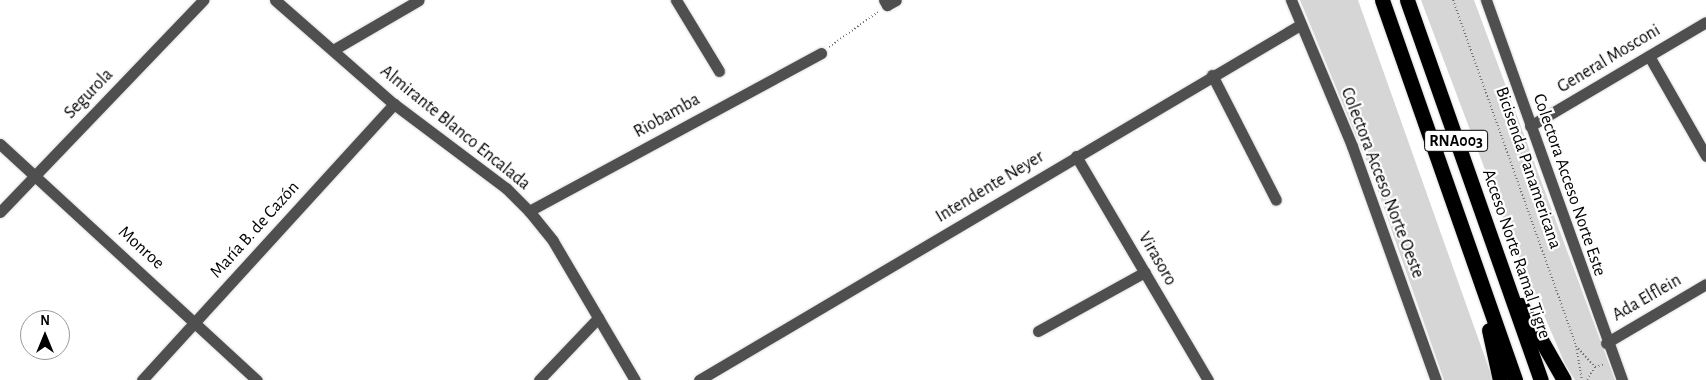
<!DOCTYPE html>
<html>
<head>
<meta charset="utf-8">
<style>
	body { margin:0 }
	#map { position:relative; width:1706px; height:380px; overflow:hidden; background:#fff; font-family:"Alegreya Sans",sans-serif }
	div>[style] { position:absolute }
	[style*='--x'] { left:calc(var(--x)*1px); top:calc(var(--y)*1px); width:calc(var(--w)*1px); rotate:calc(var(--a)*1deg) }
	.green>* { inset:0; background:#d6d6d6 }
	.path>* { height:2px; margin-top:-1px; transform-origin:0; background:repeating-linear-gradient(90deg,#717171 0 1px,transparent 0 3.5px) }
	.roads { filter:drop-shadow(0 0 1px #dbdbdb) drop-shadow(0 0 1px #dbdbdb) }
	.minor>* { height:11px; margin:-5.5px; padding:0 5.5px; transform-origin:5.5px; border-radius:5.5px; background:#4f4f4f }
	.highway>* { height:15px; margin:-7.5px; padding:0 7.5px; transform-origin:7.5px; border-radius:7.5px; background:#000 }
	span { translate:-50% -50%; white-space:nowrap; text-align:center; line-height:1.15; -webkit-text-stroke:4.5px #fff; paint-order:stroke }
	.shield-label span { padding:1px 4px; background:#fff; border:1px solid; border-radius:4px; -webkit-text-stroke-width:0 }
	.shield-label { font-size:16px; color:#000; font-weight:700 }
	.street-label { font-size:18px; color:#000 }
	.north { position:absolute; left:20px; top:310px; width:50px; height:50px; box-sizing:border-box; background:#fff; border:1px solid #999; border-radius:50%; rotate:0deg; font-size:14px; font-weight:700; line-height:20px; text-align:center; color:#000 }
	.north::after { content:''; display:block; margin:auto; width:18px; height:22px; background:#000; clip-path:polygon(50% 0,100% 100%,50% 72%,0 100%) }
</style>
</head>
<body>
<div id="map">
	<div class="green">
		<div style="clip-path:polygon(1300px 0,1358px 0,1493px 380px,1444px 380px,1373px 177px)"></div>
		<div style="clip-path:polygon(1421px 0,1474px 0,1615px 380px,1575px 380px,1565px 364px,1510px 236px)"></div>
	</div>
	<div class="path">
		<div style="--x:1453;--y:0;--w:367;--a:70.4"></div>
		<div style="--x:1576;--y:346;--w:35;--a:80"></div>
		<div style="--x:829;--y:47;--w:60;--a:-35.5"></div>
		<div style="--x:1576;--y:346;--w:28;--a:48"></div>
		<div style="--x:1595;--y:367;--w:15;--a:122"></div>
		<div style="--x:1595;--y:367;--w:9;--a:-18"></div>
	</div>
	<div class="roads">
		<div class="minor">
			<div style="--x:275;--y:0;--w:158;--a:41.2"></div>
			<div style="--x:394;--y:104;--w:140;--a:36.9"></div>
			<div style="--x:506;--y:188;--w:33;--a:45"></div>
			<div style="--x:529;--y:211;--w:38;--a:51"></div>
			<div style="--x:553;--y:241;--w:161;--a:59.5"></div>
			<div style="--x:676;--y:0;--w:83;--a:58.8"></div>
			<div style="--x:884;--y:0;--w:6;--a:59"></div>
			<div style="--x:887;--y:5;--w:10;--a:-29"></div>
			<div style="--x:1291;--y:0;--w:158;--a:67.3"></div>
			<div style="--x:1352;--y:146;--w:249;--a:70.3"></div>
			<div style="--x:1486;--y:0;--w:404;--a:70.3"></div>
			<div style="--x:333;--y:50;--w:99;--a:-30.2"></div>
			<div style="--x:1649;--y:56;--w:115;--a:60.3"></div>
			<div style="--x:1212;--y:75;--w:140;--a:62.9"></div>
			<div style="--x:1530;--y:126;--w:204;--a:-30.6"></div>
			<div style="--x:0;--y:144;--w:349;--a:42.6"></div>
			<div style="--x:1076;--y:156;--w:260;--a:59.5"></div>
			<div style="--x:529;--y:211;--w:332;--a:-28.4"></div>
			<div style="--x:0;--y:212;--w:294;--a:-46.2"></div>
			<div style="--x:1038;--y:331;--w:122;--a:-28.9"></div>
			<div style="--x:1606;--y:343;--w:116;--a:-30.5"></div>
			<div style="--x:142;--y:380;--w:374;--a:-47.6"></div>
			<div style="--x:539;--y:380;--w:86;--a:-46.4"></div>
			<div style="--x:699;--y:380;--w:698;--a:-30.57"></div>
		</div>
		<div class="highway">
			<div style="--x:1382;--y:0;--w:403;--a:70.7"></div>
			<div style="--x:1407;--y:0;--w:403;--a:70.6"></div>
			<div style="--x:1521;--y:305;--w:86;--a:60.2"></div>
			<div style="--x:1489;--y:330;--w:51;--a:77.6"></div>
		</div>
	</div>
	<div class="shield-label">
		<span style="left:1456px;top:141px">RNA003</span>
	</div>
	<div class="street-label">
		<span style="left:1609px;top:59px;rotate:-31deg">General Mosconi</span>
		<span style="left:89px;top:94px;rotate:-46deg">Segurola</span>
		<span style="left:667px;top:116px;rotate:-29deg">Riobamba</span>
		<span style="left:455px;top:128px;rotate:39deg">Almirante Blanco Encalada</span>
		<span style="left:1528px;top:168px;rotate:71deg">Bicisenda Panamericana</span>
		<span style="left:1382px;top:183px;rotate:69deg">Colectora Acceso Norte Oeste</span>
		<span style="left:1569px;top:185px;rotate:71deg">Colectora Acceso Norte Este</span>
		<span style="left:990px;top:187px;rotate:-31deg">Intendente Neyer</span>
		<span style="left:255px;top:230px;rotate:-48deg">María B. de Cazón</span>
		<span style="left:141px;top:248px;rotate:42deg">Monroe</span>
		<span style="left:1516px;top:254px;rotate:71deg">Acceso Norte Ramal Tigre</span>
		<span style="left:1157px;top:259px;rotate:60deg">Virasoro</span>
		<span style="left:1647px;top:298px;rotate:-30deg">Ada Elflein</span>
	</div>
	<div class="north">N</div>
</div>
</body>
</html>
